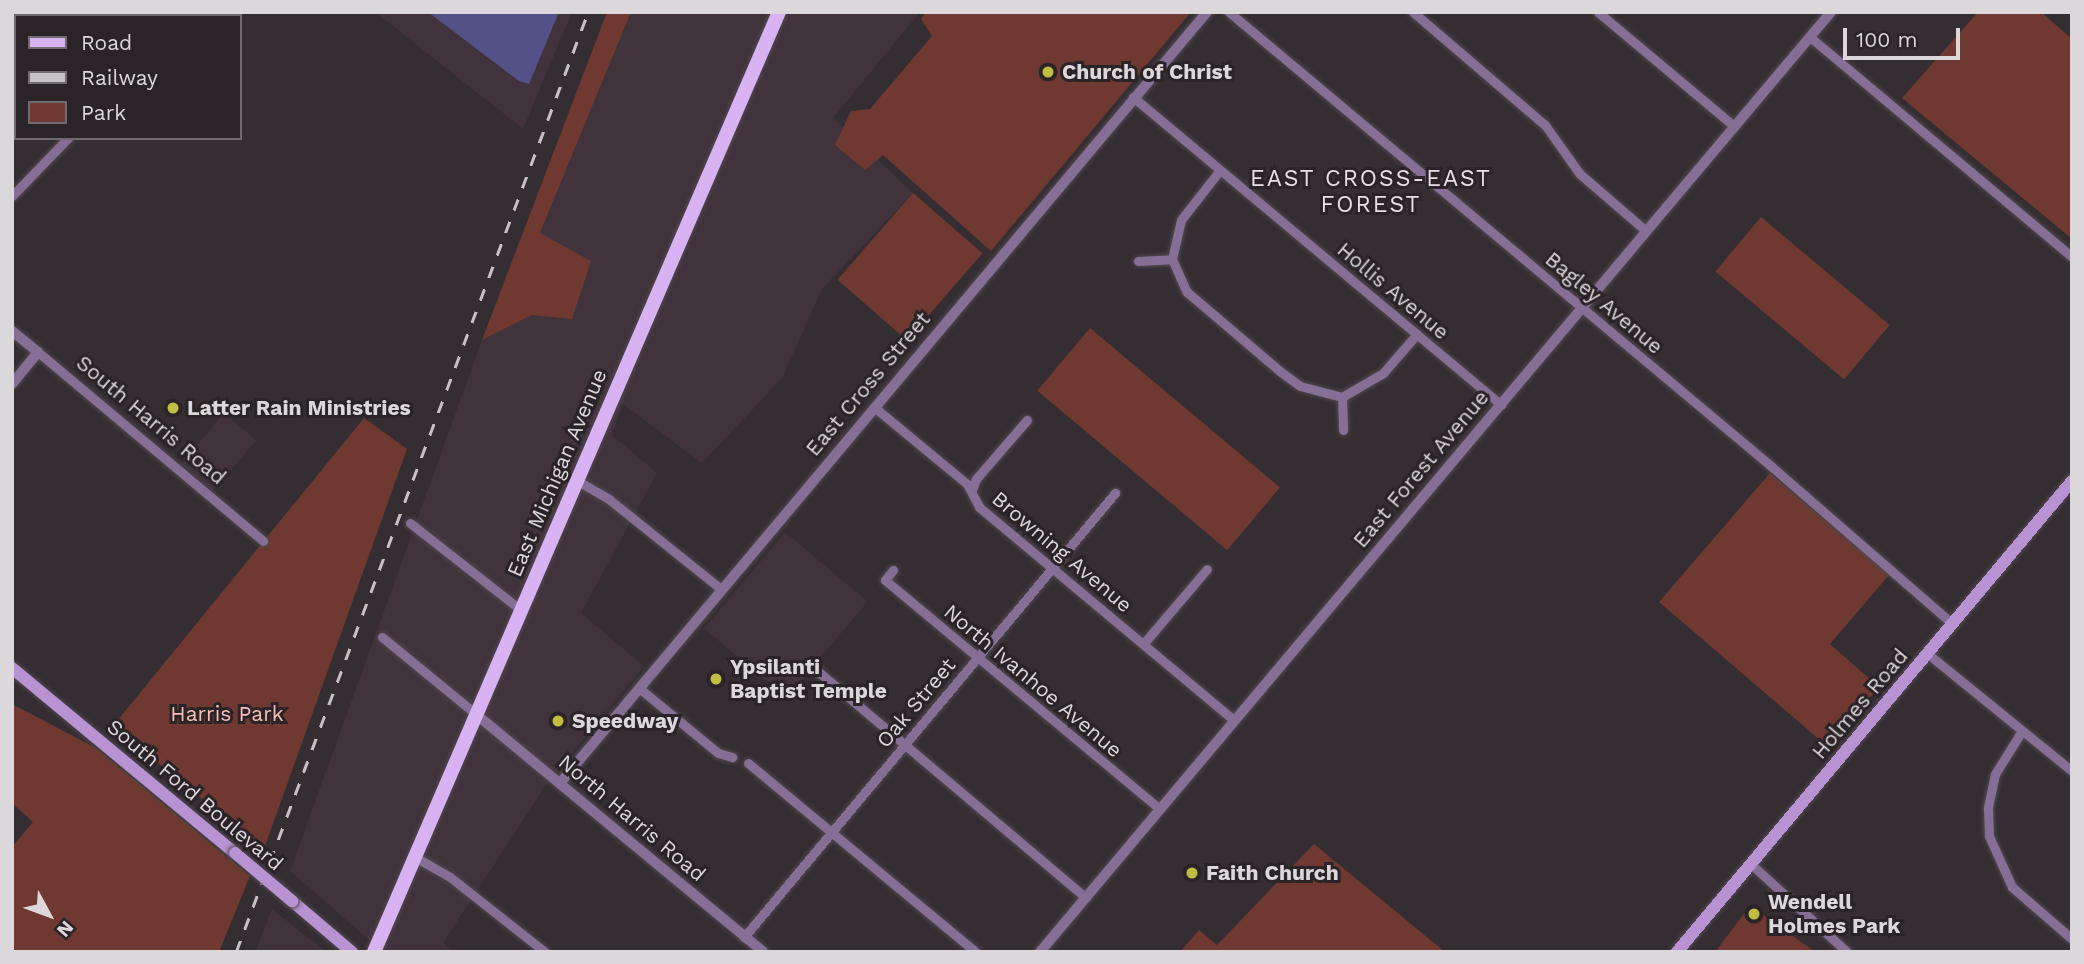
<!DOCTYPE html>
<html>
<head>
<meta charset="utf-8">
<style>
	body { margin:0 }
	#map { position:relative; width:2084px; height:964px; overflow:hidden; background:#342d32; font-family:"Work Sans",sans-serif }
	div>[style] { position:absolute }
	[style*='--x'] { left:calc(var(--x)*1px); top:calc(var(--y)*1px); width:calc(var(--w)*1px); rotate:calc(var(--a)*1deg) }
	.built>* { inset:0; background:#40333c; transform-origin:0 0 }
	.green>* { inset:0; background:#6f3931; transform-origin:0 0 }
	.water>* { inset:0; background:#545188 }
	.roads { filter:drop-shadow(0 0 2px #4f484d) drop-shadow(0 0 2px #4f484d) }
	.minor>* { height:9px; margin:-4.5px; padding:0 4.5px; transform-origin:4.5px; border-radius:4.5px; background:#866f97 }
	.tertiary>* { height:10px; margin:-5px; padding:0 5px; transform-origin:5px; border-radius:5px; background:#866f97 }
	.secondary>* { height:12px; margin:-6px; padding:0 6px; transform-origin:6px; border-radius:6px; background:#b892d2 }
	.primary>* { height:14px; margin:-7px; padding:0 7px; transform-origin:7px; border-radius:7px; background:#d9b2f4 }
	.rail>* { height:2.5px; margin-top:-1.25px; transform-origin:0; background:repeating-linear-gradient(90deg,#c6c1c4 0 12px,transparent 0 24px) }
	.bridges { filter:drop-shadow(0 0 2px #4f484d) drop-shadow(0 0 2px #4f484d) }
	.secondary-bridge>* { height:12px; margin:-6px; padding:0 6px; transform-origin:6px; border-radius:6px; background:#b892d2 }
	.dots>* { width:19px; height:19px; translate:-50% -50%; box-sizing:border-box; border:4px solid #2a2328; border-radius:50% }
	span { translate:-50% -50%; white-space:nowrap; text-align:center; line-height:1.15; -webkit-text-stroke:6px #2a2328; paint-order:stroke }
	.poi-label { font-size:21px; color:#dbd7da; font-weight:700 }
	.left { translate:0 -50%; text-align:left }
	.street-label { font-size:21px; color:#dbd7da }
	.park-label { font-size:21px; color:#f9beb3 }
	.neighbourhood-label { font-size:23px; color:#e8dee5; letter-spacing:2px }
	.frame { position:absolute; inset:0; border:14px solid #dbd7da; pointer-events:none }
	.legend { position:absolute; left:14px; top:14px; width:228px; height:126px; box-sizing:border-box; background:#2a2328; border:2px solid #716b6f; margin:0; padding:9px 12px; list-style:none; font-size:21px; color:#dbd7da }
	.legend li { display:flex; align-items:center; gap:14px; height:35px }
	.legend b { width:35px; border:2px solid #716b6f }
	.north { position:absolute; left:14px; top:880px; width:70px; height:70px; -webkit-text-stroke:5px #2a2328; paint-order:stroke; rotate:131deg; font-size:19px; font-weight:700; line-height:28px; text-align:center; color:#dbd7da }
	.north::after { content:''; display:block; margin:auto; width:24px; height:32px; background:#dbd7da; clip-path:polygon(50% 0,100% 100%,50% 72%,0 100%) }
	.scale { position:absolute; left:1843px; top:28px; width:117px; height:32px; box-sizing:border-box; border:4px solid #dbd7da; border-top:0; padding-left:9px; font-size:21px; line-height:24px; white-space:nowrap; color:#dbd7da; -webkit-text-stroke:5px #2a2328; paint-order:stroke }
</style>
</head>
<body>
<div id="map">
	<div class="built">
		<div style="clip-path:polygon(375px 12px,572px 12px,523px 129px)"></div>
		<div style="clip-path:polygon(631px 12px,920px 12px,833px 118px,913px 193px,822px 289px,782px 378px,702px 463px,623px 404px,612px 435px,657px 473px,581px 613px,644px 666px,546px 785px,443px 943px,453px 952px,383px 952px,290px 871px,482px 340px,532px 315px,540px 233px)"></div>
		<div style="left:224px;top:413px;width:42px;height:67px;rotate:40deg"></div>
		<div style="left:785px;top:532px;width:108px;height:126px;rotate:40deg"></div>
		<div style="clip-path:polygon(272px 909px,326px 952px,255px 952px)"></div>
	</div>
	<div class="green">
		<div style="clip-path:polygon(607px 12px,631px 12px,540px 233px,591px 261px,572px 319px,532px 315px,482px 340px)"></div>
		<div style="clip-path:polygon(926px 12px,1191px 12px,991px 251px,883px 155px,865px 170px,835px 145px,851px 111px,870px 109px,932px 36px,921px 19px)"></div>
		<div style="clip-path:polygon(1978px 12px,2041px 12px,2072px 39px,2072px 239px,1902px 98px)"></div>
		<div style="left:913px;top:193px;width:92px;height:115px;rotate:41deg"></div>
		<div style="left:1761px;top:217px;width:168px;height:71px;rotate:40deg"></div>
		<div style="left:1090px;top:328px;width:248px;height:82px;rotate:40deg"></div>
		<div style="clip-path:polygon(364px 418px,407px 449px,264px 849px,113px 726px)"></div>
		<div style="clip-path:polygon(1770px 473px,1889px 575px,1830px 644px,1879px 687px,1828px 747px,1659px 602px)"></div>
		<div style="clip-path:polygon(12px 704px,96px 748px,250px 876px,219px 952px,12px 952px,12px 847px,33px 822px,12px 803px)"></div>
		<div style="clip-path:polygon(1314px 844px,1445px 952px,1180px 952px,1199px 930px,1217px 945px)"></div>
		<div style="clip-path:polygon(1755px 909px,1814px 951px,1715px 952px,1746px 911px)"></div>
	</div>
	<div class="water">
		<div style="clip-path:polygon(428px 12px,559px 12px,529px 84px,519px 81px)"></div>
	</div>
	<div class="roads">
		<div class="minor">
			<div style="--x:1229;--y:12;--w:707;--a:39.95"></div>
			<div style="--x:1771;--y:466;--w:241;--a:41"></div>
			<div style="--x:1413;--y:12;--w:174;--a:40.6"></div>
			<div style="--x:1545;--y:125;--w:60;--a:54.5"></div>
			<div style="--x:1580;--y:174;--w:87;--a:40.8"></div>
			<div style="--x:1598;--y:12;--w:177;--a:40"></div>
			<div style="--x:39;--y:16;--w:5;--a:-53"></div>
			<div style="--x:184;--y:16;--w:5;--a:-53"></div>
			<div style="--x:1810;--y:37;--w:342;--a:40"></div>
			<div style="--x:12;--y:44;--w:6;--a:-45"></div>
			<div style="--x:1133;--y:97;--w:480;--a:39.9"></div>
			<div style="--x:1220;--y:170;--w:63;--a:128"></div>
			<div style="--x:1181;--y:220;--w:40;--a:103"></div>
			<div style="--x:1172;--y:259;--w:36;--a:66"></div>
			<div style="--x:1187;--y:292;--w:123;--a:40.4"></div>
			<div style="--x:1281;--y:372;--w:24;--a:36"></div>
			<div style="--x:1300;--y:386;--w:43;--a:14.7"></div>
			<div style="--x:1342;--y:397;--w:48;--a:-30.3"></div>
			<div style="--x:1383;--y:373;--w:52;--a:-48.9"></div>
			<div style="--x:12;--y:196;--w:81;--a:-46"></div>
			<div style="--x:1138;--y:261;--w:34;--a:-3"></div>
			<div style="--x:38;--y:352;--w:294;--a:40"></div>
			<div style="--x:1342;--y:397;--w:33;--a:88"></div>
			<div style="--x:874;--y:407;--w:121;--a:39.6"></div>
			<div style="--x:967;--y:484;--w:26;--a:62"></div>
			<div style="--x:979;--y:507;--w:332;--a:39.9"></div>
			<div style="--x:576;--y:480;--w:39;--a:30"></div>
			<div style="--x:610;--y:500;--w:141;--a:38.7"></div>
			<div style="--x:972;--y:490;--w:12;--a:-70"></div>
			<div style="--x:976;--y:479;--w:78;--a:-49.2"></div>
			<div style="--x:410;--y:523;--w:141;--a:38.1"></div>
			<div style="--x:893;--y:570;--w:13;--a:129"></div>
			<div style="--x:885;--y:580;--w:358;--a:39.8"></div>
			<div style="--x:382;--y:637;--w:123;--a:39.4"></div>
			<div style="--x:1144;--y:643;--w:97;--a:-49.6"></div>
			<div style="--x:1928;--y:654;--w:186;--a:39.1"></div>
			<div style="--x:814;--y:668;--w:356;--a:40.2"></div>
			<div style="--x:639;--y:688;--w:102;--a:39.4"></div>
			<div style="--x:718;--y:753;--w:15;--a:16"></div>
			<div style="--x:2020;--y:734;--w:47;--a:122"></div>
			<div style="--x:1995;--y:774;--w:35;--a:102"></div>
			<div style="--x:1988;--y:808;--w:28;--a:88"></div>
			<div style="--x:1989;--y:836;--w:56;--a:65.7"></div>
			<div style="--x:2012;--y:887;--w:79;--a:40.9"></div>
			<div style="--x:748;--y:763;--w:296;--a:39.7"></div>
			<div style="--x:415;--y:857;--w:40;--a:29.7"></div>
			<div style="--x:450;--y:877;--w:121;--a:38.3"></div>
			<div style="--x:1751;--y:864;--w:130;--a:42.5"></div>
			<div style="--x:744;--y:937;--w:579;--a:-50.12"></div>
		</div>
		<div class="tertiary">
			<div style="--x:12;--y:331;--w:33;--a:39"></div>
			<div style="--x:38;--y:352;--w:41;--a:129.1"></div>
			<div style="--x:477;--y:715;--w:371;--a:39.6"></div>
			<div style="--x:560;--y:783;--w:1007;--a:-50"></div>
			<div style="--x:1040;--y:952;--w:1229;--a:-49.92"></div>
		</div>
		<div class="secondary">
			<div style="--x:12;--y:668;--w:290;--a:39.7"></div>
			<div style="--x:292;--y:901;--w:79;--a:40.4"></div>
			<div style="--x:1677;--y:952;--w:615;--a:-50.02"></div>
		</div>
		<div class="primary">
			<div style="--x:374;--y:952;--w:1024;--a:-66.69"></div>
		</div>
	</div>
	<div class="rail">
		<div style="--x:236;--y:952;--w:1004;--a:-69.47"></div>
	</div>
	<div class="bridges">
		<div class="secondary-bridge">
			<div style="--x:235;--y:853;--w:75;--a:40.1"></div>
		</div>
	</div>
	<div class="dots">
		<div style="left:1048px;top:72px;background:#bfbe41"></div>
		<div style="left:173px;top:408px;background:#bfbe41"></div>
		<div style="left:716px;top:679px;background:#bfbe41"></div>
		<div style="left:558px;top:721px;background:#bfbe41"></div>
		<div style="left:1192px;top:873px;background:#bfbe41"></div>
		<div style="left:1754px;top:914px;background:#bfbe41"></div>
	</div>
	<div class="poi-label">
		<span class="left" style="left:1062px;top:72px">Church of Christ</span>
		<span class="left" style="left:187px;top:408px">Latter Rain Ministries</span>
		<span class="left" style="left:730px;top:679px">Ypsilanti<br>Baptist Temple</span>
		<span class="left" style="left:572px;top:721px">Speedway</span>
		<span class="left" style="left:1206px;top:873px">Faith Church</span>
		<span class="left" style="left:1768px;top:914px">Wendell<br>Holmes Park</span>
	</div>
	<div class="street-label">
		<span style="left:1393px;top:291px;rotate:40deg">Hollis Avenue</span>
		<span style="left:1604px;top:303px;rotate:40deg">Bagley Avenue</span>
		<span style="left:868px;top:384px;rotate:-50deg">East Cross Street</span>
		<span style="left:151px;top:420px;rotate:40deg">South Harris Road</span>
		<span style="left:1421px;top:469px;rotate:-50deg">East Forest Avenue</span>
		<span style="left:557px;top:473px;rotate:-67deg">East Michigan Avenue</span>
		<span style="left:1062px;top:552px;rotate:40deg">Browning Avenue</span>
		<span style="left:1033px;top:681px;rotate:40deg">North Ivanhoe Avenue</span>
		<span style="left:916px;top:703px;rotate:-50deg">Oak Street</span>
		<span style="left:1860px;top:704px;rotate:-50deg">Holmes Road</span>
		<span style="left:195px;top:795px;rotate:40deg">South Ford Boulevard</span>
		<span style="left:632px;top:818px;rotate:40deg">North Harris Road</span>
	</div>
	<div class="park-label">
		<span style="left:227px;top:714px">Harris Park</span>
	</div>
	<div class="neighbourhood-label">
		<span style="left:1371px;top:192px">EAST CROSS-EAST<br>FOREST</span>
	</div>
	<div class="frame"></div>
	<ul class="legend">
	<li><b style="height:9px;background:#d9b2f4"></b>Road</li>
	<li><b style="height:9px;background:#c6c1c4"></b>Railway</li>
	<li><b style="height:19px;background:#6f3931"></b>Park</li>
	</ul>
	<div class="north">N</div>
	<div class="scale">100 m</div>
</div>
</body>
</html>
